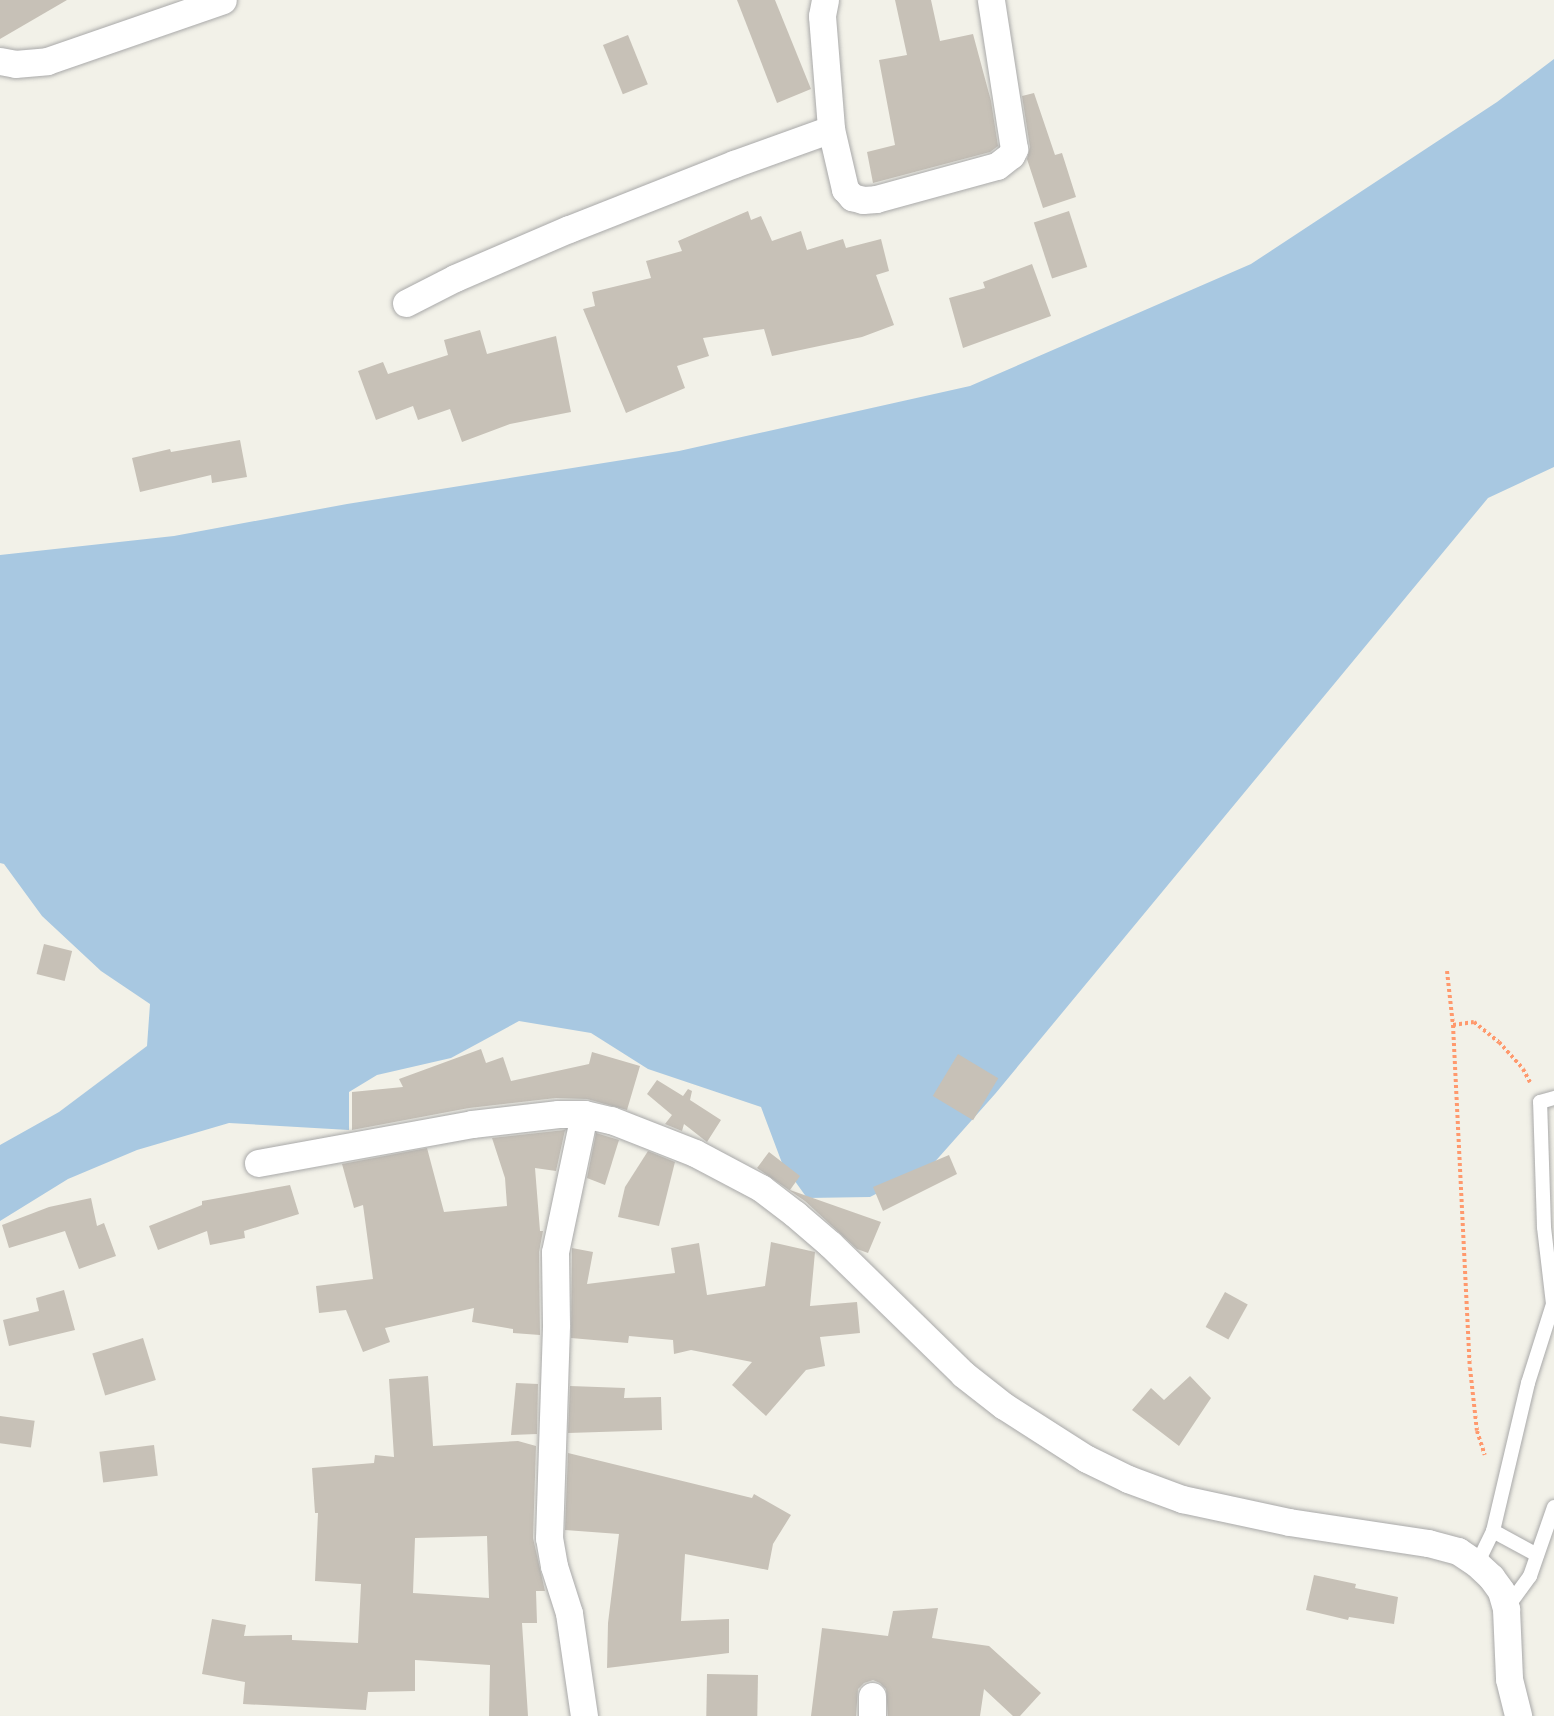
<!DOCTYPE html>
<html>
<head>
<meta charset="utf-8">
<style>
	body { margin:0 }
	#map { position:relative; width:1554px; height:1716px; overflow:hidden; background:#f2f1e8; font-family:"Nunito Sans",sans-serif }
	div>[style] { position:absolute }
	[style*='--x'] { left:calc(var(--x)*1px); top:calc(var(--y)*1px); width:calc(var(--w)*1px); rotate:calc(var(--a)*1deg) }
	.water>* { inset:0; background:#a8c8e1 }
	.building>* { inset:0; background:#c7c1b7; transform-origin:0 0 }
	.path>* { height:4px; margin-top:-2px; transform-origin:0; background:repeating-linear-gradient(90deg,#ff996d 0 3px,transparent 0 6px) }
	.roads { filter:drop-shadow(0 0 2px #a9a9a9) drop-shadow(0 0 2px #a9a9a9) }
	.lane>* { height:14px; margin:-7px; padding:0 7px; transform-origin:7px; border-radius:7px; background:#fff }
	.street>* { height:27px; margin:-13.5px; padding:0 13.5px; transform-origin:13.5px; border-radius:13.5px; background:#fff }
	span { translate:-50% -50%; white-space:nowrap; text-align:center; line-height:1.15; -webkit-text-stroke:4.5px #fff; paint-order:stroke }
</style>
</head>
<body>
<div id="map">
	<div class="water">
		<div style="clip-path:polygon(1554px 59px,1554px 467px,1488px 498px,995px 1094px,932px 1165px,870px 1197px,807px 1198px,782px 1163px,761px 1107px,648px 1069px,591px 1033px,519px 1021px,451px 1058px,377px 1075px,349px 1092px,349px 1130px,229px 1123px,137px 1150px,68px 1179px,0 1221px,0 1145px,59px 1112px,147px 1046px,150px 1004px,101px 971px,42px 916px,4px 864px,0 863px,0 555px,174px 536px,347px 504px,679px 451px,970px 386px,1251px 264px,1497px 102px)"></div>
	</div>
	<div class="building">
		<div style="clip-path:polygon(0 0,67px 0,0 39px)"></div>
		<div style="clip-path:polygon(737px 0,775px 0,811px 89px,777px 103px)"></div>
		<div style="clip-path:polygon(895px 0,931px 0,940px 41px,973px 34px,991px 101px,998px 146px,990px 152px,873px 183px,867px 152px,895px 145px,879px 60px,907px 55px)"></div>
		<div style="left:628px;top:35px;width:53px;height:27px;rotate:68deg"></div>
		<div style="clip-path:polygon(1034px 93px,1055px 155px,1062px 153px,1076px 197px,1043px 208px,1027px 159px,1030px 147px,1022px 96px)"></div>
		<div style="clip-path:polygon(748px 211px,751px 220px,761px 216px,772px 241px,801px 231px,807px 250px,843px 239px,846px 248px,881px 239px,889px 271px,876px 275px,894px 325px,862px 337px,772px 356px,764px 329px,703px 338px,709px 356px,677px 366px,685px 388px,626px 413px,583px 309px,595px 306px,592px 292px,651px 278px,646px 261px,682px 251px,678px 241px)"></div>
		<div style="left:1069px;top:211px;width:59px;height:37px;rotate:72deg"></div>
		<div style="clip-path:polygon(1032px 264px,1051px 316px,963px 348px,949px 298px,985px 288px,983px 282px)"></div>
		<div style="clip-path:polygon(480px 330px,487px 354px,556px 336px,571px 412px,510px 424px,462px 442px,450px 409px,418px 420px,413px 406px,376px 420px,358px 371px,383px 362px,388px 374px,448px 355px,444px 340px)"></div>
		<div style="clip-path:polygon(240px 440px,247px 477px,212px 483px,211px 475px,140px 492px,132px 458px,170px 449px,171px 452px)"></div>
		<div style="left:44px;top:944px;width:29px;height:31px;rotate:14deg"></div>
		<div style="clip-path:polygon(481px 1049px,486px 1063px,503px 1057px,511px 1081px,589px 1064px,592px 1052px,640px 1066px,627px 1110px,587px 1099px,556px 1098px,469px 1108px,352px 1130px,352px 1092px,403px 1087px,399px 1079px)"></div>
		<div style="left:958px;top:1054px;width:47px;height:49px;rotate:31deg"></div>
		<div style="clip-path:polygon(657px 1080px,683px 1096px,688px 1089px,692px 1091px,690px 1100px,721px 1120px,707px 1142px,684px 1124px,682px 1131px,665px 1124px,672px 1115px,647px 1094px)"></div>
		<div style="clip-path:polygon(565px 1130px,556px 1171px,535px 1168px,540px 1231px,543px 1231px,539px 1252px,540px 1335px,513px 1333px,513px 1329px,472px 1322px,474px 1308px,385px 1328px,390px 1342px,363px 1352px,346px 1310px,319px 1313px,316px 1286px,373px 1279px,363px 1205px,354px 1208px,342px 1164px,427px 1148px,444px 1212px,507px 1206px,505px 1178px,492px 1138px)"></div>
		<div style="clip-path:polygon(596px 1133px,619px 1140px,605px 1185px,587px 1178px)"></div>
		<div style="clip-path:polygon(648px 1151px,675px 1162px,659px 1226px,618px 1217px,625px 1187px)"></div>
		<div style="clip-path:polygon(769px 1152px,800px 1176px,790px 1190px,881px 1222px,868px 1253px,857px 1249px,805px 1201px,757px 1168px)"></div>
		<div style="clip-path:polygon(949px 1155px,957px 1174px,883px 1211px,873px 1187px)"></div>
		<div style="clip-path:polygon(290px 1185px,299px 1214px,244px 1231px,245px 1238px,210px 1245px,207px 1231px,158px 1250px,149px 1226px,202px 1205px,202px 1201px)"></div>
		<div style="clip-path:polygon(91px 1198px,97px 1226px,104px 1223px,116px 1256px,79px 1269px,65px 1231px,9px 1248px,2px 1225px,49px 1207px)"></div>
		<div style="clip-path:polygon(771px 1242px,815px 1252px,810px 1306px,857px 1302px,860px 1333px,820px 1337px,825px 1366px,806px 1370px,766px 1416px,732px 1385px,752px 1362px,691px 1350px,674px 1354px,673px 1340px,629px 1336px,628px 1343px,571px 1338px,572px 1248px,593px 1252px,587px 1284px,675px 1273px,671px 1248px,699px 1243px,707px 1295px,765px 1286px)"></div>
		<div style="clip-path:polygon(64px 1290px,75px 1330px,9px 1346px,3px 1320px,39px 1311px,36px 1298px)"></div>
		<div style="left:1225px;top:1292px;width:26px;height:40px;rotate:29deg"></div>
		<div style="left:143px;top:1338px;width:44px;height:53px;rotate:73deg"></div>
		<div style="clip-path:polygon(evenodd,428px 1376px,433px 1446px,518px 1441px,536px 1446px,533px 1538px,545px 1591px,536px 1591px,537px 1623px,522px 1623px,528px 1716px,489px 1716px,490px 1665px,415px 1660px,415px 1691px,368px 1692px,366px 1710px,243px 1704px,245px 1682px,202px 1674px,212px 1619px,246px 1625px,244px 1636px,292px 1635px,292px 1640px,358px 1643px,361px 1584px,315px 1581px,318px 1513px,315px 1513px,312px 1468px,374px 1463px,375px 1455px,394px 1457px,389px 1379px,428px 1376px,487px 1536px,489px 1598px,413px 1593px,415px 1538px,487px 1536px)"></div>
		<div style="clip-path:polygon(1190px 1376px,1211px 1398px,1179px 1446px,1132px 1410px,1151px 1388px,1164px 1400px)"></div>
		<div style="clip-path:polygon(516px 1383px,538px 1384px,537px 1434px,511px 1435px)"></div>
		<div style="clip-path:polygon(570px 1386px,625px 1388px,624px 1398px,661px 1397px,662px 1430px,568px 1433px)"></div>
		<div style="left:0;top:1416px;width:35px;height:27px;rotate:8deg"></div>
		<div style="left:154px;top:1445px;width:31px;height:55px;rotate:83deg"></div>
		<div style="clip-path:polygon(568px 1453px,752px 1498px,754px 1494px,791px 1515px,773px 1544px,768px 1570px,685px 1554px,681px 1621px,729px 1619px,729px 1653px,607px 1668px,608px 1623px,619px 1534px,565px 1530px)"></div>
		<div style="clip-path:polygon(1314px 1575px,1356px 1584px,1355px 1588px,1398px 1597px,1394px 1624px,1349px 1617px,1348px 1620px,1306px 1610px)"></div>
		<div style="clip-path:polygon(938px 1608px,932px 1638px,989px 1646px,1041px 1693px,1020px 1716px,1013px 1716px,984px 1689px,980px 1716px,888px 1716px,886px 1689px,880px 1683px,873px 1680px,864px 1683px,858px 1689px,856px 1716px,811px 1716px,822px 1628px,888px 1636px,893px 1611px)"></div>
		<div style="left:707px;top:1674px;width:51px;height:42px;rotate:1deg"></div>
	</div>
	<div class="path">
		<div style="--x:1447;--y:971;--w:54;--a:83.7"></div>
		<div style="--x:1453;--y:1025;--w:343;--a:87.2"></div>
		<div style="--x:1470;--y:1368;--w:63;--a:83.7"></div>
		<div style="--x:1477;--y:1431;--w:25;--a:72"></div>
		<div style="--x:1453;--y:1025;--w:21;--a:-8"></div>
		<div style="--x:1474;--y:1022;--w:32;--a:39"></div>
		<div style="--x:1499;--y:1042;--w:36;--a:48"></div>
		<div style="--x:1523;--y:1069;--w:15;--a:62"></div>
	</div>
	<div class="roads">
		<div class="lane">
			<div style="--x:1493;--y:1531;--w:50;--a:28.6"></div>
			<div style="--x:1477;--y:1564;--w:37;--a:-64"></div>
			<div style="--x:1493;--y:1531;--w:152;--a:-76.7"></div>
			<div style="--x:1528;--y:1383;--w:83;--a:-72.4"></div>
			<div style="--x:1553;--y:1304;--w:78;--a:-96.7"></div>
			<div style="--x:1544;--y:1227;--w:125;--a:-91.8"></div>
			<div style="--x:1540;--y:1102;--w:15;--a:-16"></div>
			<div style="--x:1506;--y:1609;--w:41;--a:-54"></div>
			<div style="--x:1530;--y:1576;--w:73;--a:-70.8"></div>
		</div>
		<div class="street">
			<div style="--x:825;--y:0;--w:16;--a:101"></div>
			<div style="--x:822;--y:16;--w:113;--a:85.4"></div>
			<div style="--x:831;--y:129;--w:62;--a:76.9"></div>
			<div style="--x:845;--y:189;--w:11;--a:49"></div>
			<div style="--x:852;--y:197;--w:11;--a:15"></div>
			<div style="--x:863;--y:200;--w:13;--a:-4"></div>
			<div style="--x:876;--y:199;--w:125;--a:-15.3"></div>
			<div style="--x:997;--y:166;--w:18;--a:-38"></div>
			<div style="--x:1011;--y:155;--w:7;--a:-63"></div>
			<div style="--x:1014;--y:149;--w:151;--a:-98.8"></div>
			<div style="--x:0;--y:61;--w:15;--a:11"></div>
			<div style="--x:15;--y:64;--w:32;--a:-5"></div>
			<div style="--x:47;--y:61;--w:186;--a:-19.1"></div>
			<div style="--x:406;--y:303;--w:55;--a:-27"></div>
			<div style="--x:455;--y:278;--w:124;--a:-23.3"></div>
			<div style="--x:569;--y:229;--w:177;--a:-21.5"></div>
			<div style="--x:734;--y:164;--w:103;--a:-19.8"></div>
			<div style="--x:258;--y:1163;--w:218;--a:-10.3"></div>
			<div style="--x:472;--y:1124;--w:87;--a:-6.6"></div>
			<div style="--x:558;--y:1114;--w:26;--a:0"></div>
			<div style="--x:584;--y:1114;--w:28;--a:13"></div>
			<div style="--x:611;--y:1120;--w:90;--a:21.4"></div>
			<div style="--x:695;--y:1153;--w:75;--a:27.9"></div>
			<div style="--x:761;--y:1188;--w:43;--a:37.4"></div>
			<div style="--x:795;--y:1214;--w:46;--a:40.6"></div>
			<div style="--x:830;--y:1244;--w:186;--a:44.3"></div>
			<div style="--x:963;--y:1374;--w:52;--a:38"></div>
			<div style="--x:1004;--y:1406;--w:98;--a:32.6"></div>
			<div style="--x:1087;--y:1459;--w:46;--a:26"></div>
			<div style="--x:1128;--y:1479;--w:58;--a:20.3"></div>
			<div style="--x:1182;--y:1499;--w:109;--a:12.1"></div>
			<div style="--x:1289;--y:1522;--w:141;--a:8.6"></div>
			<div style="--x:1428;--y:1543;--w:31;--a:15"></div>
			<div style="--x:1458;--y:1551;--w:23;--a:34"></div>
			<div style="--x:1477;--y:1564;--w:19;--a:43"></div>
			<div style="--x:1491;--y:1577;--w:17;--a:54"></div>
			<div style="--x:1501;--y:1591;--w:19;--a:74"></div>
			<div style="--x:1506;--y:1609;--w:70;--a:87.5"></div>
			<div style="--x:1509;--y:1679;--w:38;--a:76"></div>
			<div style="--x:584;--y:1716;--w:104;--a:-98.3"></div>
			<div style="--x:569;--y:1613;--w:49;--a:-107.7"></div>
			<div style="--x:554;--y:1566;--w:28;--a:-100"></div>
			<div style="--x:549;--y:1538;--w:214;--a:-88.1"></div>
			<div style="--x:556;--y:1324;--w:72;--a:-90.8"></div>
			<div style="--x:555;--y:1252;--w:141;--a:-78.1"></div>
			<div style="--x:872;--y:1716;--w:20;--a:-90"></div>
		</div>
	</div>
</div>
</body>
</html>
